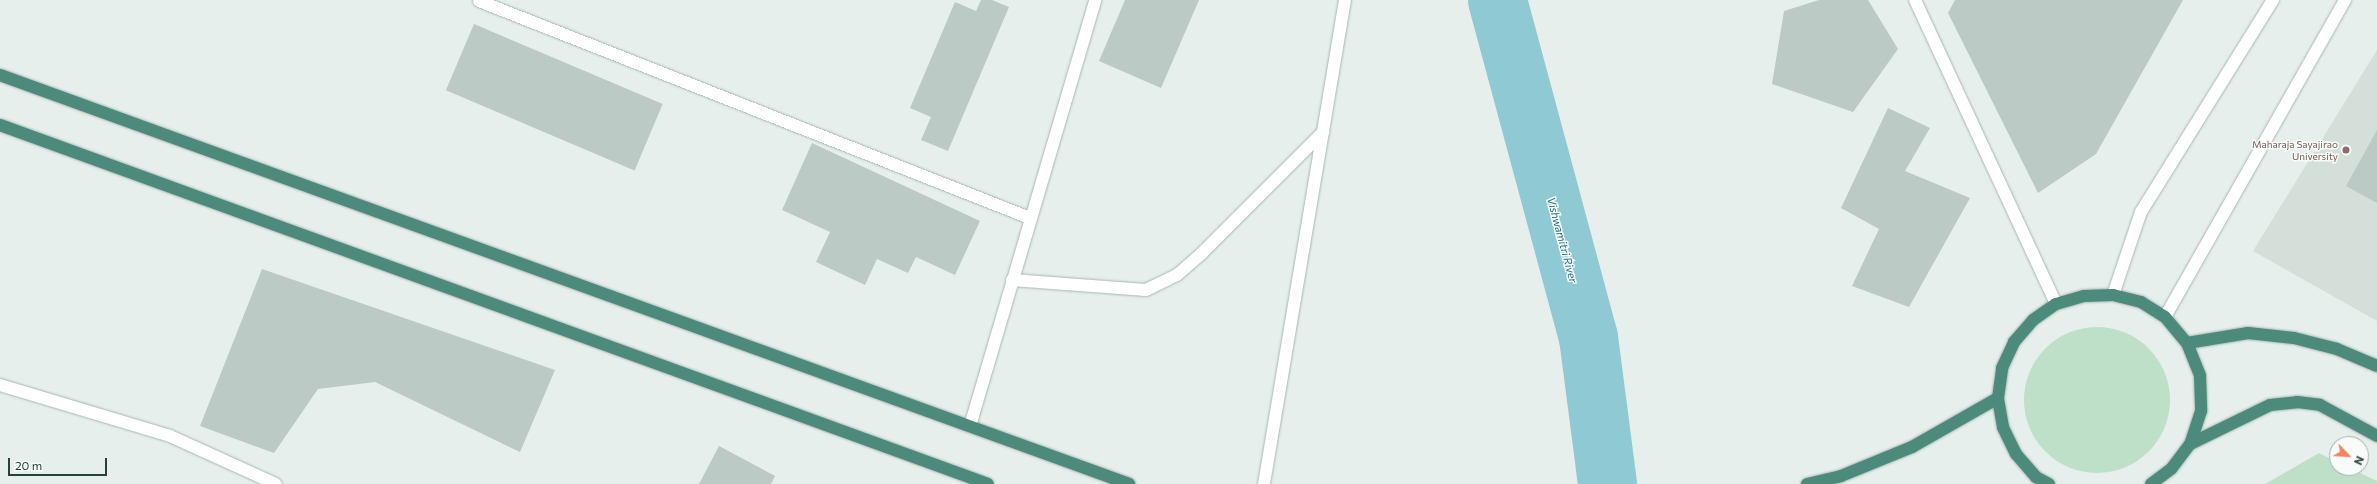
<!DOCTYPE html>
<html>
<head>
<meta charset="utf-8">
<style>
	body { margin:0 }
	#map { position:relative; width:2377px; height:484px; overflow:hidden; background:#e6efeb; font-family:Commissioner,sans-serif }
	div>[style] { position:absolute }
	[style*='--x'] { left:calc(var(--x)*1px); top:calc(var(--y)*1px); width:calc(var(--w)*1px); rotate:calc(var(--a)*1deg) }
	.built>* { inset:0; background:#d4dfda }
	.green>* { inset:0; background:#bfe0c8 }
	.round { border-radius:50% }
	.river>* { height:59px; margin:-29.5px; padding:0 29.5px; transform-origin:29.5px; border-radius:29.5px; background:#8ec9d4 }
	.building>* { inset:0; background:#bbcac4; transform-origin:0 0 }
	.roads { filter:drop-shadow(0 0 1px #a8b8b2) drop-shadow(0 0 1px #a8b8b2) }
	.minor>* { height:12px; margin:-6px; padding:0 6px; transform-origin:6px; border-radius:6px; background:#fff }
	.secondary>* { height:12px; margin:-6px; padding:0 6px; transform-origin:6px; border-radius:6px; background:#fff }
	.trunk>* { height:12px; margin:-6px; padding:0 6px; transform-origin:6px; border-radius:6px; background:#4c8a7c }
	.dots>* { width:11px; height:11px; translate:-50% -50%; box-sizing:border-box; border:2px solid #f7fbf9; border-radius:50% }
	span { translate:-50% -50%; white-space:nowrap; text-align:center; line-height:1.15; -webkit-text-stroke:3px #f7fbf9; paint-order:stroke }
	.education-label { font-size:10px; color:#785e54 }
	.right { translate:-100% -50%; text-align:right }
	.water-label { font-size:11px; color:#1c6f80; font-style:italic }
	.north { position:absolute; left:2329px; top:436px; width:40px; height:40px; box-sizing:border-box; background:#f7fbf9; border:1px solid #a3b1ad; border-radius:50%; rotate:115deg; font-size:11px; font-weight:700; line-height:16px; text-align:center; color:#24423a }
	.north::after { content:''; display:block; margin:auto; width:14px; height:18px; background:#f4845f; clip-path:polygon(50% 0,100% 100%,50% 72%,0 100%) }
	.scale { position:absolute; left:8px; top:458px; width:99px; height:18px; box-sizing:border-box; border:2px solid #24423a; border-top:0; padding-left:5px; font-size:12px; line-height:14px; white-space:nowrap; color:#24423a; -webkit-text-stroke:3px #f7fbf9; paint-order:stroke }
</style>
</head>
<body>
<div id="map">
	<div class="built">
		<div style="clip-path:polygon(2377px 50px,2377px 321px,2253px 251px)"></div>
	</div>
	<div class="green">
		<div class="round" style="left:2024px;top:327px;width:146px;height:146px"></div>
		<div style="clip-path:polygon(2319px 453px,2337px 462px,2337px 468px,2350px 468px,2377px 481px,2377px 484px,2265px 484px)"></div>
	</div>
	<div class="river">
		<div style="--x:1497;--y:0;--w:349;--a:74.9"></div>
		<div style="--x:1588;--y:337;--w:148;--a:82.6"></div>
	</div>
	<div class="building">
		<div style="clip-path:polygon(981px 0,992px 0,1009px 7px,948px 151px,921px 140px,931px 117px,910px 108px,955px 2px,976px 11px)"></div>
		<div style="clip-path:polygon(1125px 0,1199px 0,1161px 88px,1099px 61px)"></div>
		<div style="clip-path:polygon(1819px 0,1868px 0,1898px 49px,1853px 112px,1772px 84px,1784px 11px)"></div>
		<div style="clip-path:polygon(1955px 0,2183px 0,2096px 154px,2038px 193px,1948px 13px)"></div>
		<div style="left:474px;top:24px;width:205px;height:72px;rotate:23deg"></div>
		<div style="clip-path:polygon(1888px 108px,1930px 128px,1905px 171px,1970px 198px,1909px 307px,1852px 286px,1879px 229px,1841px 208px)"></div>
		<div style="clip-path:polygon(2377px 130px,2377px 203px,2346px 186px)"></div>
		<div style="clip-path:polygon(812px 143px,980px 221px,955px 275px,916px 257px,908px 273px,877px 259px,865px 285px,816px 262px,830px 232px,782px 210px)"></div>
		<div style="clip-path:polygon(262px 269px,555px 370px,520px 452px,375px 382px,318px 389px,274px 453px,200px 426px)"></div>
		<div style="clip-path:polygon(719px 446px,775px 476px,771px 484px,699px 484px)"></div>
	</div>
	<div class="roads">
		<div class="minor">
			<div style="--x:1915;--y:0;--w:335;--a:65.1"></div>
			<div style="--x:479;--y:1;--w:592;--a:21.5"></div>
			<div style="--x:1012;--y:280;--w:134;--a:4.3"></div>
			<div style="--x:1146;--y:290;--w:34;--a:-26"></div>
			<div style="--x:1177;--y:275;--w:32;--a:-41"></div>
			<div style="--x:1201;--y:254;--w:173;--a:-45"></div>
			<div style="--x:0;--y:385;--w:177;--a:16.7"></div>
			<div style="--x:170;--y:436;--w:116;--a:24.4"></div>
			<div style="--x:970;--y:426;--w:444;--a:-73.6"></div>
			<div style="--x:1264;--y:484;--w:491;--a:-80.5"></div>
		</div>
		<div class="secondary">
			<div style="--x:2113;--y:295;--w:88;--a:-71.4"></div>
			<div style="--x:2141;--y:212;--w:250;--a:-58.1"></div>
			<div style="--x:2165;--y:317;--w:365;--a:-60.4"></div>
		</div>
		<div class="trunk">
			<div style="--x:0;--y:75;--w:1201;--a:19.91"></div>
			<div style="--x:0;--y:125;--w:1051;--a:19.97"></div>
			<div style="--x:2187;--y:343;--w:62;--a:-9.3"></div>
			<div style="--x:2248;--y:333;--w:46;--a:6.2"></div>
			<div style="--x:2294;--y:338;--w:44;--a:14.3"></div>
			<div style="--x:2337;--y:349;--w:43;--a:23"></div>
			<div style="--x:2190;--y:444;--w:89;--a:-26"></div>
			<div style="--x:2270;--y:405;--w:27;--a:-6"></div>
			<div style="--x:2297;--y:402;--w:23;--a:7"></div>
			<div style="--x:2320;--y:405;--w:65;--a:28.5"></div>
			<div style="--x:1807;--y:484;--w:35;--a:-13"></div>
			<div style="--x:1841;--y:476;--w:77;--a:-22.2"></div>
			<div style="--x:1912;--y:447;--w:99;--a:-29.7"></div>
			<div style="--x:2049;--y:484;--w:15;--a:-152"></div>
			<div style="--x:2036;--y:477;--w:30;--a:-131"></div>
			<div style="--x:2016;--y:454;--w:30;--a:-116"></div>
			<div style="--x:2003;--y:427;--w:29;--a:-100"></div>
			<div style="--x:1998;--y:398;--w:30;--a:-82"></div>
			<div style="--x:2002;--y:368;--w:29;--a:-65"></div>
			<div style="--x:2014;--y:342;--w:29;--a:-49"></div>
			<div style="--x:2033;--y:320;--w:28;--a:-35"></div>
			<div style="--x:2056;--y:304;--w:29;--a:-16"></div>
			<div style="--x:2084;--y:296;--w:29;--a:-2"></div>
			<div style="--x:2113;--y:295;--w:29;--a:14"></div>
			<div style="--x:2141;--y:302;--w:28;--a:32"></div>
			<div style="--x:2165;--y:317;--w:34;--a:50"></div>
			<div style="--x:2187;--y:343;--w:35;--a:68"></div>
			<div style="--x:2200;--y:376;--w:35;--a:88"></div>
			<div style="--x:2201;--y:411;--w:35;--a:108"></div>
			<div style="--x:2190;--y:444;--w:31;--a:127"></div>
			<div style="--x:2171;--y:469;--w:25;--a:143"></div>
		</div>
	</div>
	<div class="dots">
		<div style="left:2346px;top:150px;background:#8d6e63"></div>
	</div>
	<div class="education-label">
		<span class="right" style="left:2338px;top:150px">Maharaja Sayajirao<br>University</span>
	</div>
	<div class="water-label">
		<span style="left:1562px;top:240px;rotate:75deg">Vishwamitri River</span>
	</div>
	<div class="north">N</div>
	<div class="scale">20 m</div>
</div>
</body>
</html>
